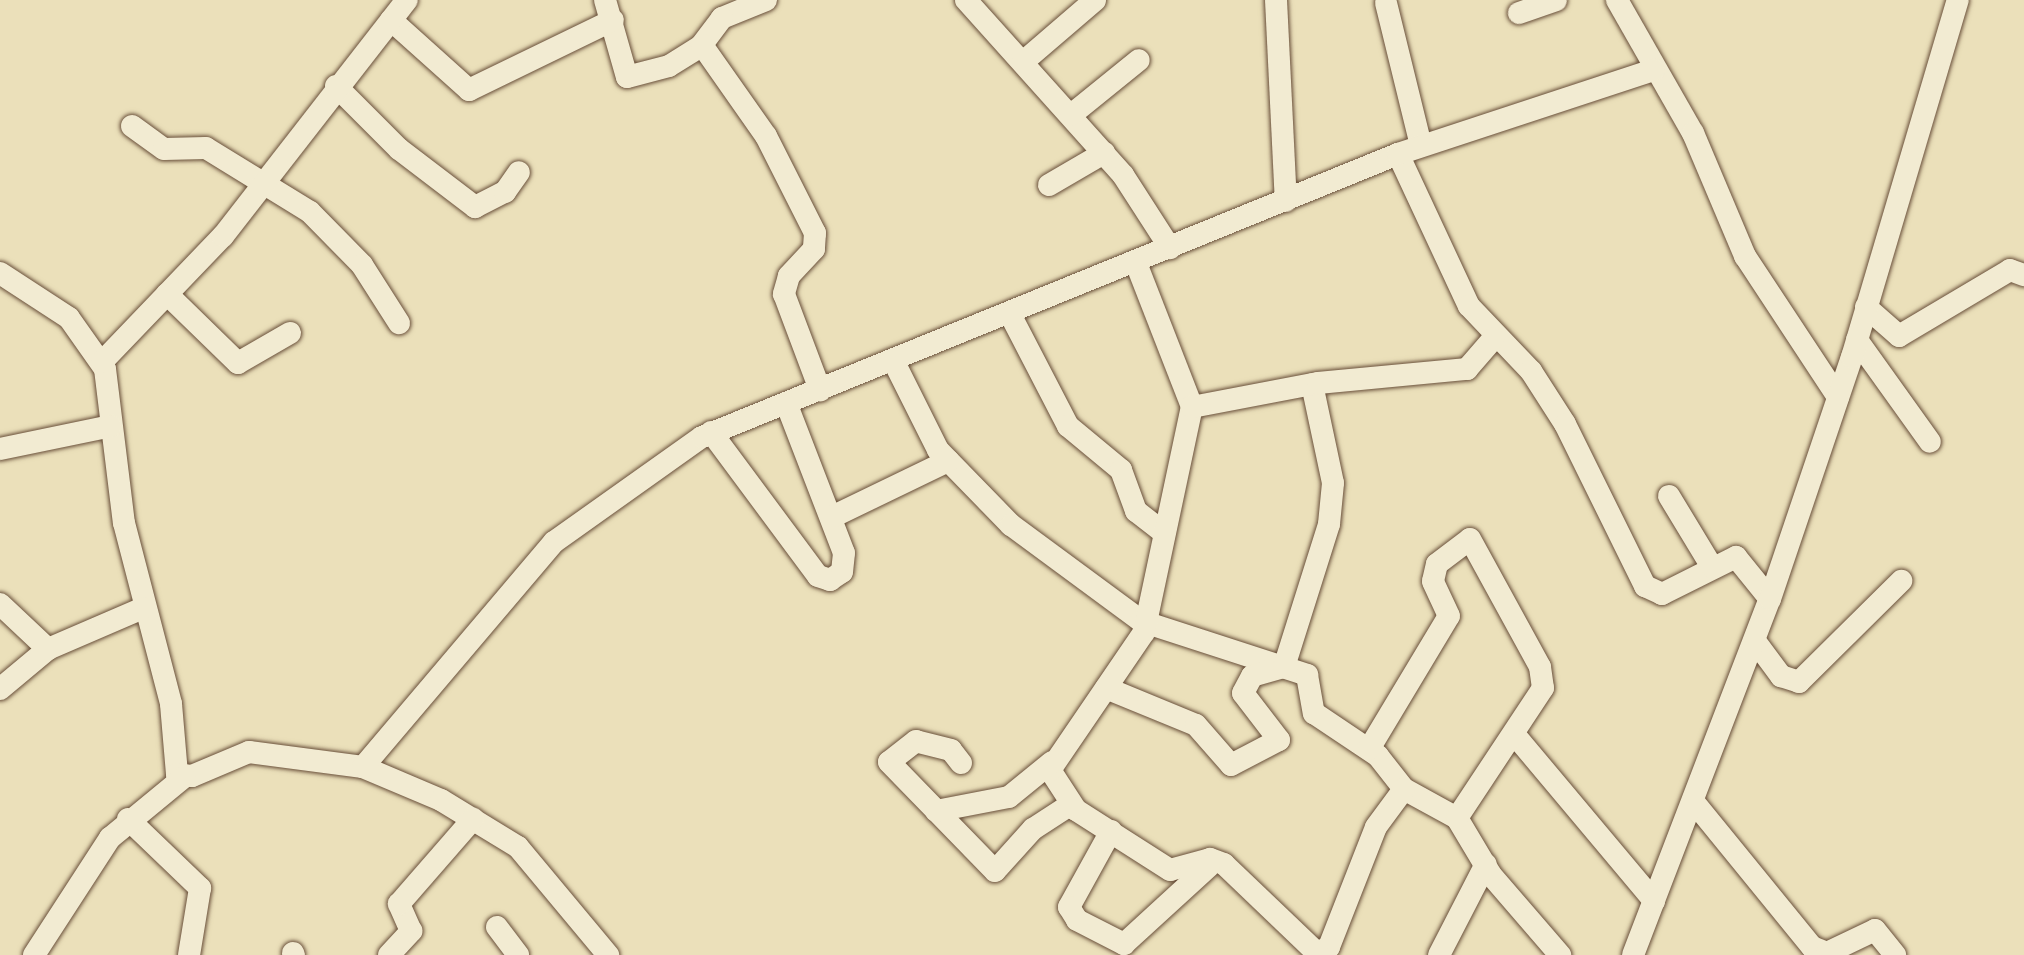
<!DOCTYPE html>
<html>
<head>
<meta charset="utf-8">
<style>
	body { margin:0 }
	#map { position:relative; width:2024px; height:955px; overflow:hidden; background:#ebe0ba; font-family:"Old Standard TT",serif }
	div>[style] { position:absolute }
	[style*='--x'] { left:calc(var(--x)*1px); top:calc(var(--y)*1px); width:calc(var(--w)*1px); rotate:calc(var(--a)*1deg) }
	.roads { filter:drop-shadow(0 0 2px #684e39) drop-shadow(0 0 2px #684e39) }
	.minor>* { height:22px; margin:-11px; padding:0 11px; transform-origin:11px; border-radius:11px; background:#f2ebd2 }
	span { translate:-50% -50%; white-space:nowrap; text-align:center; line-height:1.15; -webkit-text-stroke:8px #f2ebd2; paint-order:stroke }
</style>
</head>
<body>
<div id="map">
	<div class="roads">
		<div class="minor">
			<div style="--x:605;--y:0;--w:80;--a:74.1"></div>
			<div style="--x:627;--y:77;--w:43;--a:-14.7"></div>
			<div style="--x:669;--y:66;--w:39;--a:-32"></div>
			<div style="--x:766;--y:0;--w:48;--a:157.8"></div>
			<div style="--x:722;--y:18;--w:34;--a:127"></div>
			<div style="--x:702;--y:45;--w:111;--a:54.9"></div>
			<div style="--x:766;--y:136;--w:109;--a:63.2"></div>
			<div style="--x:815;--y:233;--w:16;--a:94"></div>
			<div style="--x:814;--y:249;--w:37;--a:133"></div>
			<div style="--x:789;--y:276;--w:19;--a:106"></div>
			<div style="--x:784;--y:294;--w:103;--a:69.4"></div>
			<div style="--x:966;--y:0;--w:235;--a:48.1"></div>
			<div style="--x:1123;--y:175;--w:87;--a:57.2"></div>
			<div style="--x:1276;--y:0;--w:201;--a:87.2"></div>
			<div style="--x:1617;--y:0;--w:153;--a:60.3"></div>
			<div style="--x:1693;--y:133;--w:134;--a:67.1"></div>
			<div style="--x:1745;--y:256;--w:169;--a:56.6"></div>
			<div style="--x:1386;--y:3;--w:147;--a:76.2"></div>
			<div style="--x:1519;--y:13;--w:39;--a:-19"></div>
			<div style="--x:391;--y:20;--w:105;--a:41.9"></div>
			<div style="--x:469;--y:90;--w:160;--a:-25.9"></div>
			<div style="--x:1023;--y:62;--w:95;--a:-40.7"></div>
			<div style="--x:336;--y:86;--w:89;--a:45"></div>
			<div style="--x:399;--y:149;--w:96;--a:37.3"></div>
			<div style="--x:475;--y:207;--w:34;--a:-27"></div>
			<div style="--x:505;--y:192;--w:24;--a:-55"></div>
			<div style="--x:1071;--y:115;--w:87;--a:-39"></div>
			<div style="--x:132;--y:126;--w:39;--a:36"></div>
			<div style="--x:164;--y:149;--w:42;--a:-1.4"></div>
			<div style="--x:206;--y:148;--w:122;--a:31.6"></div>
			<div style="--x:310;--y:212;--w:74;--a:45.5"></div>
			<div style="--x:362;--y:265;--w:69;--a:57.5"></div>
			<div style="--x:1398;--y:154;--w:168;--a:65"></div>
			<div style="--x:1469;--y:306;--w:90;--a:46.4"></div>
			<div style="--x:1531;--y:371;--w:63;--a:57.3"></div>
			<div style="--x:1565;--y:424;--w:181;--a:63.7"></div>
			<div style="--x:1645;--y:586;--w:19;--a:25"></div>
			<div style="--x:1662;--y:594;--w:83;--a:-26.6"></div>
			<div style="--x:1736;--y:557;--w:54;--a:51"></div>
			<div style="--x:1049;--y:185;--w:64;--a:-30.2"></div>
			<div style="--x:1136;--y:263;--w:155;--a:68.7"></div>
			<div style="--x:0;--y:273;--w:82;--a:33.1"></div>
			<div style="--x:69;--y:318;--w:62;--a:54.8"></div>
			<div style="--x:105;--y:369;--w:155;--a:83"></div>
			<div style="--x:124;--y:523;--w:187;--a:75.4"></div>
			<div style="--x:171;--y:704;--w:70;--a:85.1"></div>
			<div style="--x:177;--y:774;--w:15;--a:8"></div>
			<div style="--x:192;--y:776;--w:62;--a:-22.8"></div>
			<div style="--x:249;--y:752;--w:115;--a:7.5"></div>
			<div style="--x:363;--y:767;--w:85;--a:22.9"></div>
			<div style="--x:441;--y:800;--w:90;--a:31.4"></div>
			<div style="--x:518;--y:847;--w:141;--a:50.2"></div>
			<div style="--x:167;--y:294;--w:99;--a:44.2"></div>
			<div style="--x:238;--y:363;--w:60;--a:-30"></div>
			<div style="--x:1866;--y:307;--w:44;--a:41.3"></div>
			<div style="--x:1899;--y:336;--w:129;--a:-30.7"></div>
			<div style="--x:2010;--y:270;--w:15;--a:20"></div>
			<div style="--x:1011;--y:316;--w:124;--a:62.6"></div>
			<div style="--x:1068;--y:426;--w:69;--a:39.7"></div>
			<div style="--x:1121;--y:470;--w:44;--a:69.9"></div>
			<div style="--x:1136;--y:511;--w:34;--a:38"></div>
			<div style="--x:1857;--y:340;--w:125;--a:54.4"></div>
			<div style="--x:102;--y:362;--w:175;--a:-46.2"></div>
			<div style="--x:223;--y:236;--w:299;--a:-52.1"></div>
			<div style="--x:894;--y:362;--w:98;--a:63.4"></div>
			<div style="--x:938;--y:450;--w:105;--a:45.8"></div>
			<div style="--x:1011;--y:525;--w:162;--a:36.4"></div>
			<div style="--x:1141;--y:621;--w:175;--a:18"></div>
			<div style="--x:1307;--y:675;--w:39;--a:80"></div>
			<div style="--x:1314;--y:713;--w:77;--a:33.9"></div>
			<div style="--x:1378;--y:756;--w:42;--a:51.8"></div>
			<div style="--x:1404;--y:789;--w:60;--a:28.7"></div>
			<div style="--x:1457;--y:818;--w:66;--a:59.2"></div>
			<div style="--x:1491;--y:875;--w:106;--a:49.2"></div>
			<div style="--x:711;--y:432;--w:179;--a:53.4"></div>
			<div style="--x:818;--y:576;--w:13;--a:18"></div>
			<div style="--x:830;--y:580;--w:14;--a:-34"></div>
			<div style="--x:842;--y:572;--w:19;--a:-84"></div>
			<div style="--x:844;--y:553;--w:161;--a:-111.1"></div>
			<div style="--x:0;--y:449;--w:113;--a:-11.7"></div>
			<div style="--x:1669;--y:496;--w:83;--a:58.8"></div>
			<div style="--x:834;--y:516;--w:127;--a:-25.8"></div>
			<div style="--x:0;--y:604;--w:66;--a:43.2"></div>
			<div style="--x:1755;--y:641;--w:44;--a:53.4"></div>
			<div style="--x:1781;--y:676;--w:19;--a:18"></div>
			<div style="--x:1799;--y:682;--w:144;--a:-44.7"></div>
			<div style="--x:1106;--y:688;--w:97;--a:22.3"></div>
			<div style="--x:1196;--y:725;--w:53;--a:48.8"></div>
			<div style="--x:1231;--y:765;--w:54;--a:-27.5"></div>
			<div style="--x:1279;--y:740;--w:59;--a:-127.5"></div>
			<div style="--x:1243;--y:693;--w:19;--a:-62"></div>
			<div style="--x:1252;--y:676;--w:33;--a:-16"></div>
			<div style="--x:1284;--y:667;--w:150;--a:-72.5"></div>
			<div style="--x:1329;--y:524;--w:41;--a:-84.4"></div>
			<div style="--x:1333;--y:483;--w:101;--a:-102"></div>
			<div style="--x:0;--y:689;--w:62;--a:-39.8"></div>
			<div style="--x:48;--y:649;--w:103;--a:-23.3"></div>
			<div style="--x:1514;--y:734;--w:218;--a:50"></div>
			<div style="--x:1369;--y:749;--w:155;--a:-59"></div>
			<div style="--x:1449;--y:616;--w:38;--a:-115"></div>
			<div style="--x:1433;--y:581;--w:17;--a:-77"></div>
			<div style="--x:1437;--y:564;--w:41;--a:-37.1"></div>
			<div style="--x:1470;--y:539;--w:146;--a:61.3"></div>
			<div style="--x:1540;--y:667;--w:21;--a:82"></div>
			<div style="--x:1543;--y:688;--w:156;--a:123.5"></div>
			<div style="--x:961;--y:763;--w:16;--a:-128"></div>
			<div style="--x:951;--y:750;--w:36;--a:-166"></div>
			<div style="--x:916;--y:741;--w:34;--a:142"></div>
			<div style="--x:889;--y:762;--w:152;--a:45.8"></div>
			<div style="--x:995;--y:871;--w:57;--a:-47.9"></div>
			<div style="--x:1033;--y:829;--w:44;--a:-33"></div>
			<div style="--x:363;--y:767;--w:295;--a:-49.7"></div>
			<div style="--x:554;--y:542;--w:181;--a:-35.4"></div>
			<div style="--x:702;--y:437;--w:751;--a:-22.13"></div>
			<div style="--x:1398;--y:154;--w:269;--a:-18.2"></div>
			<div style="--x:1404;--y:789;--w:47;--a:126.4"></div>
			<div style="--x:1376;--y:827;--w:129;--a:111.4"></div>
			<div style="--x:1329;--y:947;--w:13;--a:153"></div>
			<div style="--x:1317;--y:953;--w:129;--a:-136.3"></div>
			<div style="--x:1224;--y:864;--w:15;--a:-160"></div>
			<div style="--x:1210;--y:859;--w:41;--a:164.6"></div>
			<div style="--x:1170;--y:870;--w:112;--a:-147.4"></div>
			<div style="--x:1076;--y:810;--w:48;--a:-123"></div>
			<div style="--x:1050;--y:770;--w:167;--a:-55.7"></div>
			<div style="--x:1144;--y:632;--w:230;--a:-78"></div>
			<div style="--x:1192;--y:407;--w:128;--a:-10.8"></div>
			<div style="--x:1318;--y:383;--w:150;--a:-5.4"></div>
			<div style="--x:1467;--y:369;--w:40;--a:-49"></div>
			<div style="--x:1693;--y:801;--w:188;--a:50.8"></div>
			<div style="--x:1812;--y:947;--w:16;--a:22"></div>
			<div style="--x:1827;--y:953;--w:53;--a:-25.6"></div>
			<div style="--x:1875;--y:930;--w:32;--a:51"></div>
			<div style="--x:936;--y:811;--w:74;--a:-10.9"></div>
			<div style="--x:1009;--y:797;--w:55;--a:-39.1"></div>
			<div style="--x:128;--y:819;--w:100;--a:43.8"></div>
			<div style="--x:200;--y:888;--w:68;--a:99.3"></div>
			<div style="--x:1111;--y:831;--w:87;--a:118.9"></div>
			<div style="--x:1069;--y:907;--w:15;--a:58"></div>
			<div style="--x:1077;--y:920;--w:53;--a:27.1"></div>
			<div style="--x:1124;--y:944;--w:115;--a:-42.5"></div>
			<div style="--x:497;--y:927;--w:35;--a:53"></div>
			<div style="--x:293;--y:953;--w:2;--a:63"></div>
			<div style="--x:34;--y:955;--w:140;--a:-57"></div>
			<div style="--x:110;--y:838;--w:96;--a:-39.5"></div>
			<div style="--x:389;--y:955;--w:33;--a:-47"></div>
			<div style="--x:411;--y:931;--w:30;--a:-114"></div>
			<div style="--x:399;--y:904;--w:113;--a:-49"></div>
			<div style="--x:1439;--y:955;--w:102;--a:-62.7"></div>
			<div style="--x:1633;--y:955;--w:381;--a:-69"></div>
			<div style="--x:1770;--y:599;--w:256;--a:-71.3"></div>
			<div style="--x:1852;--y:357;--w:372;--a:-73.5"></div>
		</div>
	</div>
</div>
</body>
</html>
